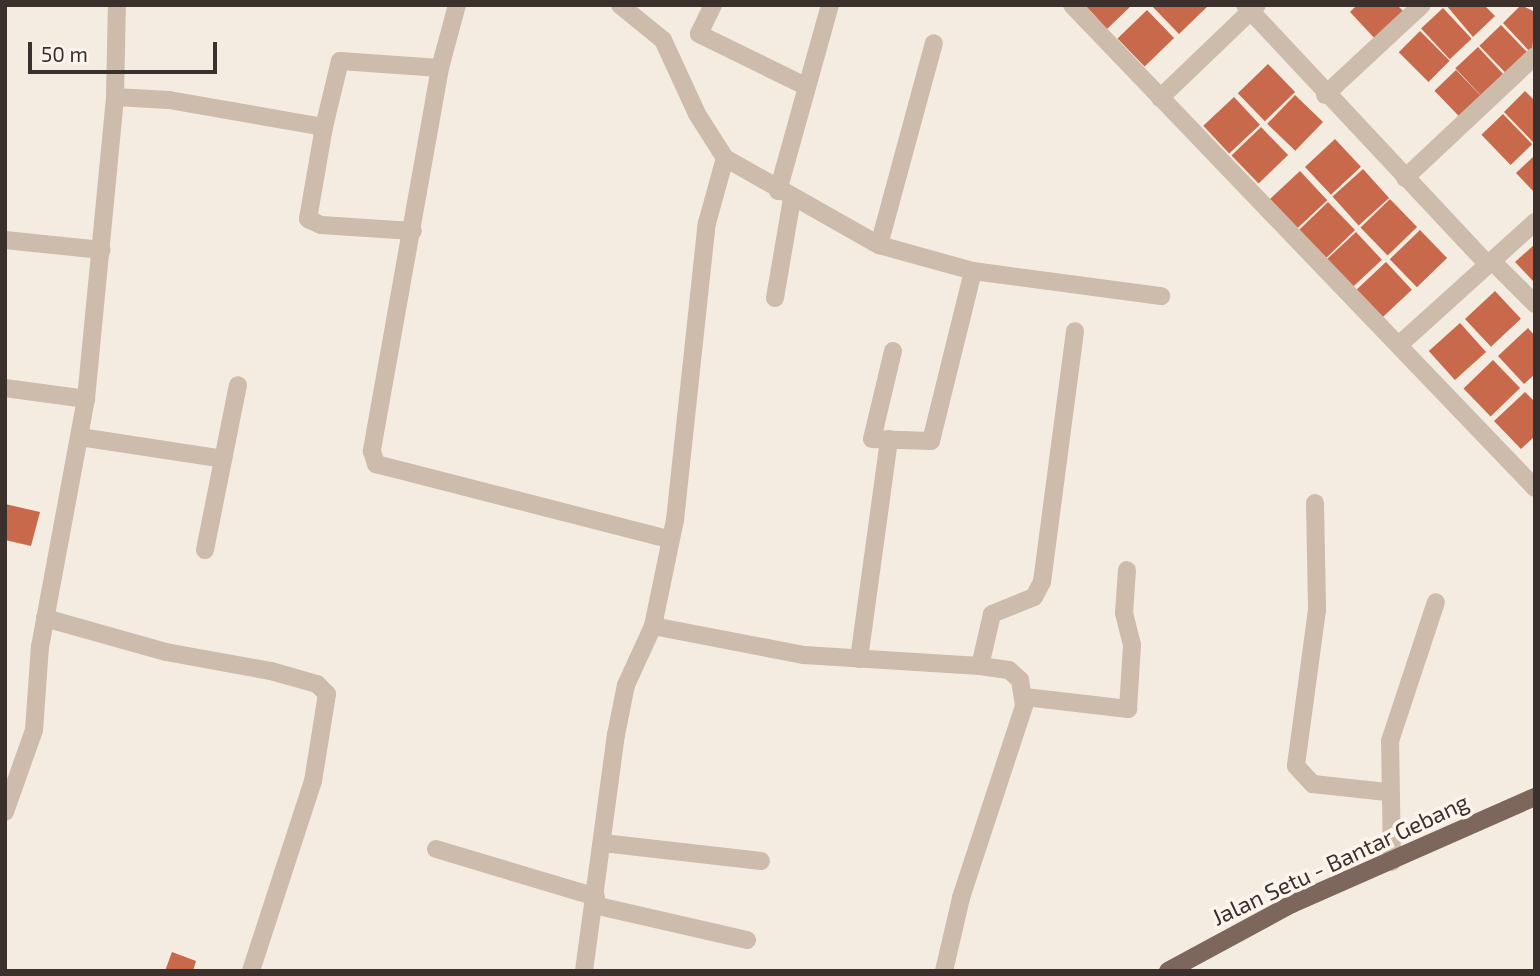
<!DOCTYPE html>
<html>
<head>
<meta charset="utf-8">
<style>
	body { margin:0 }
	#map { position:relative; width:1540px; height:976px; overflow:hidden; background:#f4ebe1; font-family:"Exo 2",sans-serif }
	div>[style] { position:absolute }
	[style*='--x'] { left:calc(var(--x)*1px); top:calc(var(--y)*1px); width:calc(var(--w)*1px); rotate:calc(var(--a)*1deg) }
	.building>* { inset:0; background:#c8694b; transform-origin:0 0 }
	.minor>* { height:18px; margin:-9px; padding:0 9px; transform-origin:9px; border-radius:9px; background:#cdbbac }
	.major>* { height:18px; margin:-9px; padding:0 9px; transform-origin:9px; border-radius:9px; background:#7d675c }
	span { translate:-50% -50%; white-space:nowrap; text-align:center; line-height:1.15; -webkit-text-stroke:7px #fbf5ee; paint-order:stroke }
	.street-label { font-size:23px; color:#3b302b }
	.frame { position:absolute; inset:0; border:7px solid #3b302b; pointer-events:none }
	.scale { position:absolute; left:28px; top:42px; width:189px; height:32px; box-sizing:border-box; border:4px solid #3b302b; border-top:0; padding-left:9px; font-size:21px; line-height:24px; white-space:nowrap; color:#3b302b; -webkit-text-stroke:5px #fbf5ee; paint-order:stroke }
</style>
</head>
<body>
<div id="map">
	<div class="building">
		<div style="clip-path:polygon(1085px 5px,1132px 5px,1107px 29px)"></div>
		<div style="clip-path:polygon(1151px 5px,1209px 5px,1179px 34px)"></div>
		<div style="clip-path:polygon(1357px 5px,1397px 5px,1406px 14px,1378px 42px,1350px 12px)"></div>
		<div style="clip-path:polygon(1446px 5px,1484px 5px,1495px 16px,1473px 37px)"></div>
		<div style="clip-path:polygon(1521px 5px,1535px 12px,1532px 54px,1503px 23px)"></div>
		<div style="left:1443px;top:8px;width:42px;height:30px;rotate:47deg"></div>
		<div style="left:1147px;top:10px;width:39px;height:41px;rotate:46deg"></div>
		<div style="left:1501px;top:25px;width:42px;height:30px;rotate:46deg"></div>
		<div style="left:1420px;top:31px;width:42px;height:30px;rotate:45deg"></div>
		<div style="left:1478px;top:47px;width:42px;height:31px;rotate:47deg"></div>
		<div style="left:1268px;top:64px;width:39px;height:42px;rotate:46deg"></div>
		<div style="left:1456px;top:70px;width:42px;height:30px;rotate:46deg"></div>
		<div style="clip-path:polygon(1525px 91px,1535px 101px,1533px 142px,1504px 112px)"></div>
		<div style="left:1295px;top:95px;width:39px;height:40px;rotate:44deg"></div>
		<div style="left:1234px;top:97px;width:38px;height:42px;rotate:47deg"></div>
		<div style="left:1503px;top:114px;width:42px;height:30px;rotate:46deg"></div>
		<div style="left:1261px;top:127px;width:39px;height:41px;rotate:46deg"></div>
		<div style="left:1335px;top:139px;width:38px;height:41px;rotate:47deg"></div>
		<div style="clip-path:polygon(1535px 155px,1535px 193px,1516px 173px)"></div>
		<div style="left:1363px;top:169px;width:39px;height:41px;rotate:48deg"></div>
		<div style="left:1300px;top:171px;width:40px;height:42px;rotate:47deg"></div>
		<div style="left:1390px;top:199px;width:39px;height:41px;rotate:46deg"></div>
		<div style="left:1328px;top:202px;width:39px;height:40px;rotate:46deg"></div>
		<div style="left:1420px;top:230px;width:39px;height:42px;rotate:46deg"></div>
		<div style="left:1356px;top:232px;width:38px;height:41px;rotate:47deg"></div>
		<div style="clip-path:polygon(1535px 244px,1535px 283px,1515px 262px)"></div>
		<div style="left:1386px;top:262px;width:38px;height:42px;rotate:47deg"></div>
		<div style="left:1495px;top:291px;width:38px;height:41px;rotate:47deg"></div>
		<div style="left:1460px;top:323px;width:39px;height:42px;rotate:48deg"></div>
		<div style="clip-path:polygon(1528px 328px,1535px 336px,1535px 374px,1524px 384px,1498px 356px)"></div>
		<div style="left:1493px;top:360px;width:39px;height:41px;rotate:46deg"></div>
		<div style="clip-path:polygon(1525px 392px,1535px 402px,1535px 436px,1521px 449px,1494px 421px)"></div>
		<div style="clip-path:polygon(5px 504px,40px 512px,31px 546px,5px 540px)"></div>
		<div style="clip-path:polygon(172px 952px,196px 961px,193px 971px,165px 971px)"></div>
	</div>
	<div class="minor">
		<div style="--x:457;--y:5;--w:65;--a:105.1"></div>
		<div style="--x:440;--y:68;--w:389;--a:100.1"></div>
		<div style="--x:372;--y:451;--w:14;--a:73"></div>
		<div style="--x:376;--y:464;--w:302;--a:14.4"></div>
		<div style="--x:620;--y:5;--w:55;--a:39.1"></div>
		<div style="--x:663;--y:40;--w:81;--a:65.3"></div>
		<div style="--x:697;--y:114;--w:52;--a:57.5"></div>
		<div style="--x:725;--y:158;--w:177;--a:29.5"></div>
		<div style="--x:879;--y:245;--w:98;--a:15.5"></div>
		<div style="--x:713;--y:5;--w:32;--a:116"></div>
		<div style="--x:699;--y:34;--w:120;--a:26.1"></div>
		<div style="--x:1072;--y:5;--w:669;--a:46.21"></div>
		<div style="--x:1245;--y:5;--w:356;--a:46.9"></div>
		<div style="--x:1325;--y:95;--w:132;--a:-42.9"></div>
		<div style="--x:115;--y:97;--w:54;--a:3.2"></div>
		<div style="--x:169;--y:100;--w:157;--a:9.9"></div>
		<div style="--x:324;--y:127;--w:93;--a:99.9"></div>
		<div style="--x:308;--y:219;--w:14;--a:25"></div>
		<div style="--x:321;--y:225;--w:92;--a:3.7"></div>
		<div style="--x:1160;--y:98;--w:134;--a:-43.8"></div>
		<div style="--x:324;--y:127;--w:68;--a:-76.4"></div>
		<div style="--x:340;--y:61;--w:100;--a:4"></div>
		<div style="--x:1405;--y:178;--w:178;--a:-43.2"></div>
		<div style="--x:778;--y:191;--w:193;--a:-74.4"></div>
		<div style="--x:5;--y:240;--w:97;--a:5.9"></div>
		<div style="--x:879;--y:245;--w:209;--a:-74.8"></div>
		<div style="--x:1492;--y:261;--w:61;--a:45"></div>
		<div style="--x:775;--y:298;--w:100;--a:-80.3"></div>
		<div style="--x:1400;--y:344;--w:182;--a:-42.1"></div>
		<div style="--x:893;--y:351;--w:90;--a:103.4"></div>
		<div style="--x:872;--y:439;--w:59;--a:1.9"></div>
		<div style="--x:931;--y:441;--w:175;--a:-76.1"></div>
		<div style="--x:973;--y:271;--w:190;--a:7.6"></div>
		<div style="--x:5;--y:388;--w:82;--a:7.7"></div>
		<div style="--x:80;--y:437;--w:145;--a:8.7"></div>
		<div style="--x:1315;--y:503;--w:107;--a:88.9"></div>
		<div style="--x:1317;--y:610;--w:157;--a:97.7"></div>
		<div style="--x:1296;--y:766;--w:25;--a:47"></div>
		<div style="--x:1313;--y:784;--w:74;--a:6.2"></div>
		<div style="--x:205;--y:550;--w:168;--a:-78.7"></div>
		<div style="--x:45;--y:618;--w:126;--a:15.7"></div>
		<div style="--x:166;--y:652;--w:107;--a:10.3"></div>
		<div style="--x:271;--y:671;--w:48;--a:15.8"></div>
		<div style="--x:317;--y:684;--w:14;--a:45"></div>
		<div style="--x:327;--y:694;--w:88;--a:99.1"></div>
		<div style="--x:313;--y:781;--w:200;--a:108.1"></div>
		<div style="--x:653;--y:626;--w:154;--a:10.9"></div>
		<div style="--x:804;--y:655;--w:176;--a:3.6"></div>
		<div style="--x:980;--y:666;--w:29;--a:8"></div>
		<div style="--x:1009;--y:670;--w:15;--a:42"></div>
		<div style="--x:1020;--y:680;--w:26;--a:81"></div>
		<div style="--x:1024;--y:706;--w:202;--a:108.2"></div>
		<div style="--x:961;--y:898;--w:75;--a:103.1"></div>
		<div style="--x:859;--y:659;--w:222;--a:-82.2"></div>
		<div style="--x:980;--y:666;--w:53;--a:-77"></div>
		<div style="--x:992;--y:614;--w:45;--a:-22"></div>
		<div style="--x:1034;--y:597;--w:17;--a:-62"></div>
		<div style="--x:1042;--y:582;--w:253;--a:-82.5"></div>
		<div style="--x:1025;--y:697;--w:104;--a:6.6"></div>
		<div style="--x:1128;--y:709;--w:64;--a:-86.4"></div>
		<div style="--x:1132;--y:645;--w:33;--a:-104"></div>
		<div style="--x:1124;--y:613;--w:43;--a:-86"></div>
		<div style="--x:5;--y:812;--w:87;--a:-70.5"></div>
		<div style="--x:34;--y:730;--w:83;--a:-85.9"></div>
		<div style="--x:40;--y:647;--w:252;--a:-79.5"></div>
		<div style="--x:86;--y:399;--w:303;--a:-84.5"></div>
		<div style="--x:115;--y:97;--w:92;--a:-88.8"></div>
		<div style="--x:603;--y:843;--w:159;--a:6.5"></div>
		<div style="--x:436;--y:849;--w:167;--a:16.7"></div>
		<div style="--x:1392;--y:862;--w:121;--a:-90.9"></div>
		<div style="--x:1390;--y:741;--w:146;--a:-71.7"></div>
		<div style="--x:594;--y:905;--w:157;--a:12.9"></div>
		<div style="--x:584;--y:971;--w:238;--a:-82.3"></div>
		<div style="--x:616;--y:735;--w:51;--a:-78.7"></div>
		<div style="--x:626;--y:685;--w:65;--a:-65.4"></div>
		<div style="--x:653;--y:626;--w:108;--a:-78.3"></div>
		<div style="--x:675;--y:520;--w:299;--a:-83.9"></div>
		<div style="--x:707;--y:223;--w:67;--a:-74.5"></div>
	</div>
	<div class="major">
		<div style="--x:1168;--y:971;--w:141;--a:-28.4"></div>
		<div style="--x:1292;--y:904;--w:266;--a:-23.8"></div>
	</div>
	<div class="street-label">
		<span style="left:1340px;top:859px;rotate:-25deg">Jalan Setu - Bantar Gebang</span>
	</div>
	<div class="frame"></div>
	<div class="scale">50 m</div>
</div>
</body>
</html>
